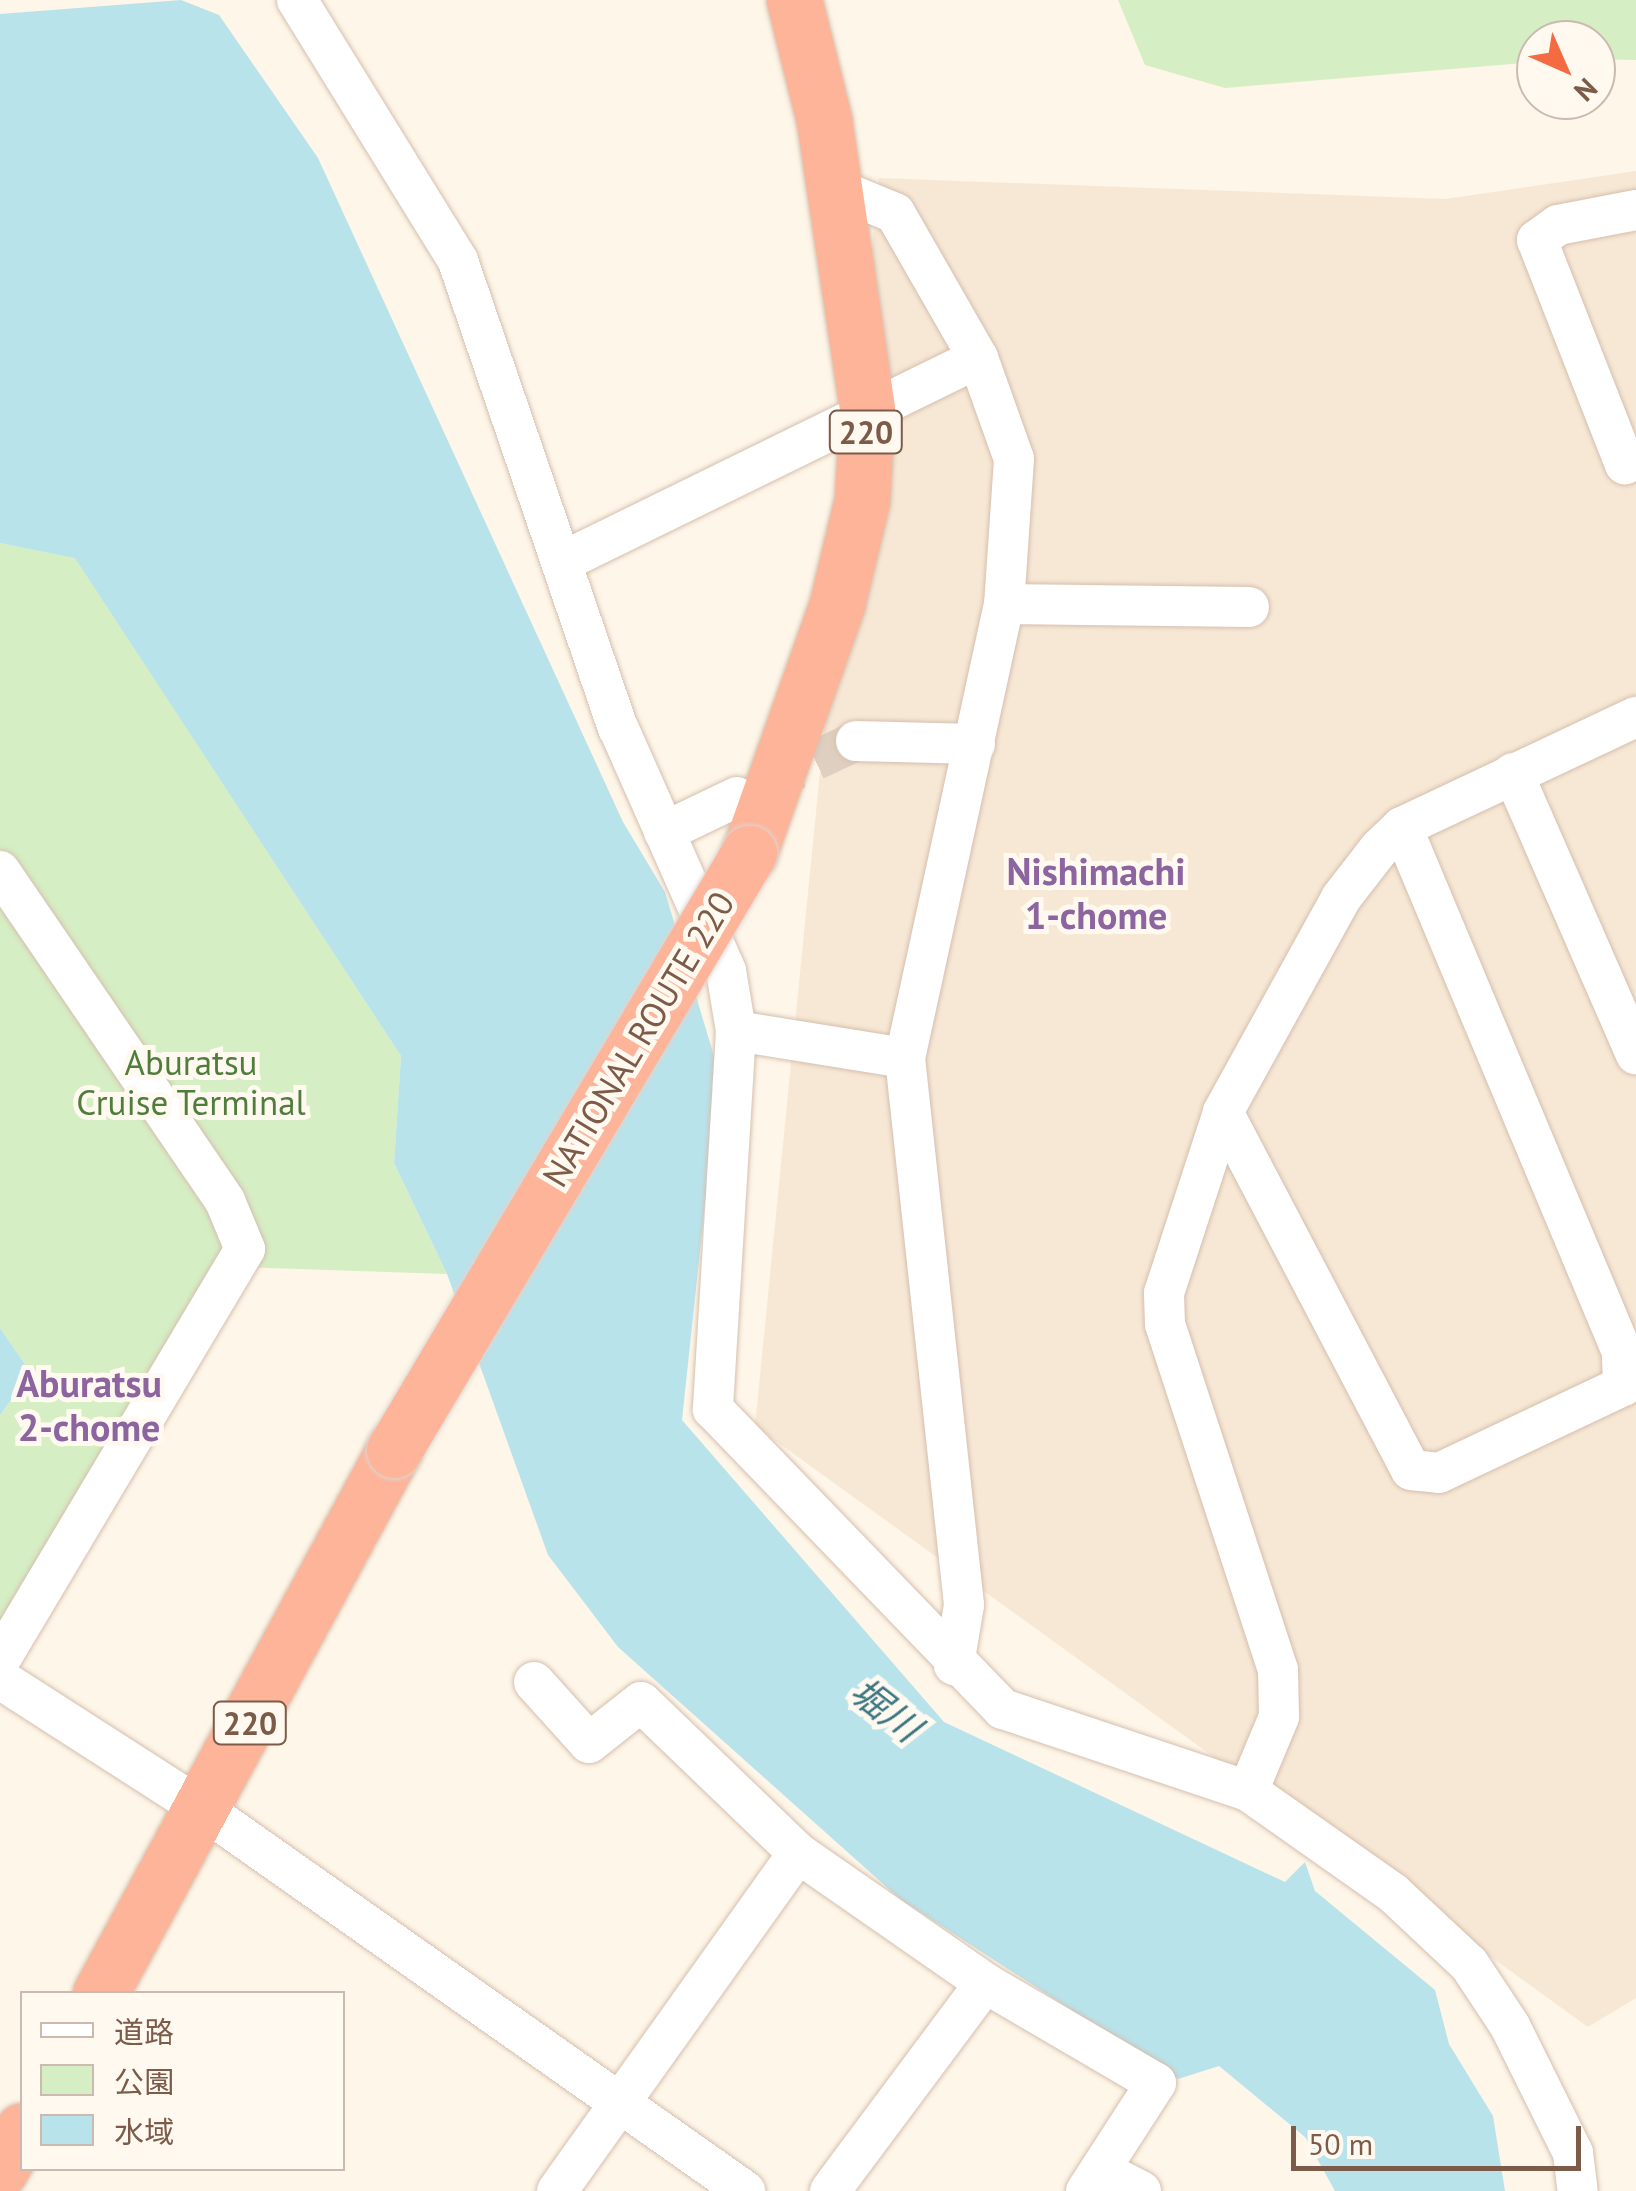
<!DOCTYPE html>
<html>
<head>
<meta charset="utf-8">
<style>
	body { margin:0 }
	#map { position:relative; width:1636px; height:2191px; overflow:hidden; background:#fef6e8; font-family:"PT Sans","Noto Sans JP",sans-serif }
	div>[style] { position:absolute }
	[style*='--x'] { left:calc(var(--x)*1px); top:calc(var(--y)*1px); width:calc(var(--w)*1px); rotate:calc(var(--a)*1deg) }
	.residential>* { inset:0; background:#f7e8d5 }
	.green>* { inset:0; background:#d5eec4 }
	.water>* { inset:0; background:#b9e3eb }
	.minor-tunnel>* { height:40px; margin-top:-20px; transform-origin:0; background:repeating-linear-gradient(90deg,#decfc0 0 40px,transparent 0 60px) }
	.roads { filter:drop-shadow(0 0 2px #d5bfae) drop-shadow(0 0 2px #d5bfae) }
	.minor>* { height:40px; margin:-20px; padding:0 20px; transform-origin:20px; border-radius:20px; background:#fff }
	.highway>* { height:55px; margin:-27.5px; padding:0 27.5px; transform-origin:27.5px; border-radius:27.5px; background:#feb499 }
	.bridges { filter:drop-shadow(0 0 2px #ddd4cf) drop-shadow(0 0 2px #ddd4cf) }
	.highway-bridge>* { height:55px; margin:-27.5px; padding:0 27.5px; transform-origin:27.5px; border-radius:27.5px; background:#feb499 }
	span { translate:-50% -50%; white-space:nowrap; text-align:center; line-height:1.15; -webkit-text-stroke:10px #fff9f0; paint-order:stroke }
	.shield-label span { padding:2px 8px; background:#fff9f0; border:2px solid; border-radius:8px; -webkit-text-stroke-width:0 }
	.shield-label { font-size:32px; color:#7c5b48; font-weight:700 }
	.street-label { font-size:35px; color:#7c5b48 }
	.park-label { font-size:35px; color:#4e7d3c }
	.neighbourhood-label { font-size:38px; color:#8c649f; font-weight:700 }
	.water-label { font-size:38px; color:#3a7682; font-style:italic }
	.legend { position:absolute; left:20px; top:1991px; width:325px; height:180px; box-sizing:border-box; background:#fff9f0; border:2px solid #cbbaad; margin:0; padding:12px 18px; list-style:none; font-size:30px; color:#7c5b48 }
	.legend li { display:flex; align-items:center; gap:20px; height:50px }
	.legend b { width:50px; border:2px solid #cbbaad }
	.north { position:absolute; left:1516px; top:20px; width:100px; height:100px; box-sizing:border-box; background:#fff9f0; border:2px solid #cbbaad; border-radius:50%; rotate:135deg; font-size:28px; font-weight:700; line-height:40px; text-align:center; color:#7c5b48 }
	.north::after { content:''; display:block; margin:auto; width:35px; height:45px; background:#f46a41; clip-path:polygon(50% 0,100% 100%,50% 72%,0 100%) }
	.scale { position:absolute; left:1291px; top:2126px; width:290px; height:45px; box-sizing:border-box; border:5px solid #7c5b48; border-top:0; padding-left:12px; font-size:30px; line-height:35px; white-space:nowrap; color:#7c5b48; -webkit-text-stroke:8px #fff9f0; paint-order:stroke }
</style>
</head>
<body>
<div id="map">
	<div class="residential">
		<div style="clip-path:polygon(1636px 171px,1636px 1998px,1588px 2027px,755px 1426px,879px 178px,1445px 199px)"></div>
	</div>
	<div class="green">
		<div style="clip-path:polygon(1118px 0,1636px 0,1636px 60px,1596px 59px,1596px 40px,1536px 40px,1536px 62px,1225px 88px,1145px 65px)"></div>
		<div style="clip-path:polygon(0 543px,75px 557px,401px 1056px,394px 1163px,447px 1274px,239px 1267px,0 1660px,0 1415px,31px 1373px,0 1328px)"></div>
	</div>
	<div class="water">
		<div style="clip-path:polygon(181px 0,219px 15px,318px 158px,623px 822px,665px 892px,719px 1073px,682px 1420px,944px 1722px,1285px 1882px,1305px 1862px,1315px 1891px,1435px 1990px,1449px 2044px,1493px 2116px,1505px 2191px,1335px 2191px,1305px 2137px,1219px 2066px,1178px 2079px,900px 1899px,618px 1647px,548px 1555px,447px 1274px,394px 1163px,401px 1056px,75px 558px,0 543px,0 14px)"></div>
		<div style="clip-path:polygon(0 1328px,31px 1373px,0 1415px)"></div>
	</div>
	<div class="minor-tunnel">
		<div style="--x:761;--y:786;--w:105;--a:-25.3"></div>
	</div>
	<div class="roads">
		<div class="minor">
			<div style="--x:297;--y:0;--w:307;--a:58.3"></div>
			<div style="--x:458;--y:261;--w:493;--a:71.1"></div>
			<div style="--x:618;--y:727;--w:267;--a:66.1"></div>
			<div style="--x:726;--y:971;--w:61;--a:80.5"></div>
			<div style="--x:736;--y:1031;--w:379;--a:93.5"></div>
			<div style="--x:713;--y:1409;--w:417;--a:46"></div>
			<div style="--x:1003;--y:1709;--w:258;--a:18.5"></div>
			<div style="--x:1248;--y:1791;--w:177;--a:35.1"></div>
			<div style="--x:1393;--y:1893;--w:104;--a:43.1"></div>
			<div style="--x:1469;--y:1964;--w:74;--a:56.5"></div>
			<div style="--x:1510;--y:2026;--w:142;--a:63.6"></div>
			<div style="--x:1573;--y:2153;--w:38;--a:83"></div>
			<div style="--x:832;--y:187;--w:68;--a:22.4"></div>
			<div style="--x:895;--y:213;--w:167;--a:60.2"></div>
			<div style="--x:978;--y:358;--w:107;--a:70.4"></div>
			<div style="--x:1014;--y:459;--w:145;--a:93.9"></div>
			<div style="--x:1004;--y:604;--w:465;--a:102.3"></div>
			<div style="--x:905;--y:1058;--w:550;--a:83.84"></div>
			<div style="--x:964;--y:1605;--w:61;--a:99.5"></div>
			<div style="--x:1636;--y:210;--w:79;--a:169.1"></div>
			<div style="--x:1558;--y:225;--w:26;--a:144"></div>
			<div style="--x:1537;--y:240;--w:241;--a:68.6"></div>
			<div style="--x:1625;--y:464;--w:12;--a:-24"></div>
			<div style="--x:564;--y:561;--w:461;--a:-26.1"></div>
			<div style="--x:1004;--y:604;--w:245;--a:0.7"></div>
			<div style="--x:856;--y:741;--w:119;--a:1.4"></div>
			<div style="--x:1513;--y:773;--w:307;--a:66.4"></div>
			<div style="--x:664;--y:832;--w:81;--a:-25.6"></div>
			<div style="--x:0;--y:871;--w:399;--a:55.7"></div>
			<div style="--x:225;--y:1201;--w:52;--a:67.4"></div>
			<div style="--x:245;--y:1249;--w:478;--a:120.8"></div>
			<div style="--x:736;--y:1031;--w:171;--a:9.1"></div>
			<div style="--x:1223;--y:1112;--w:404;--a:62.3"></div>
			<div style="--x:1411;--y:1470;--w:28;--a:6"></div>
			<div style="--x:1439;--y:1473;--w:204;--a:-25.3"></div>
			<div style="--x:1623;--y:1386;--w:34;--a:-92"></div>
			<div style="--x:1622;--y:1352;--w:569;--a:-112.74"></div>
			<div style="--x:0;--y:1679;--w:242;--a:32.7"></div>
			<div style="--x:204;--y:1810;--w:662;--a:35.16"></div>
			<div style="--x:534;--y:1682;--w:82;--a:48"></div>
			<div style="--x:589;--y:1743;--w:66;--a:-38.3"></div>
			<div style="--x:641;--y:1702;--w:218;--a:43.9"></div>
			<div style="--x:798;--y:1853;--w:228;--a:34.8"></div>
			<div style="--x:985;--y:1983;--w:198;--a:30.3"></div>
			<div style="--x:1156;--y:2083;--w:129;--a:122.9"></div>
			<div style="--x:1248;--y:1791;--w:80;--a:-67.3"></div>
			<div style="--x:1279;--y:1717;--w:47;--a:-91.2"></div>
			<div style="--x:1278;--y:1670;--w:364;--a:-108.1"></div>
			<div style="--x:1165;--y:1324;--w:31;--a:-92"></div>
			<div style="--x:1164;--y:1293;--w:190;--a:-71.9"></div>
			<div style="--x:1223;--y:1112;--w:244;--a:-61.1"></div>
			<div style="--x:1341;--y:898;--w:62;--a:-52.2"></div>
			<div style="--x:1379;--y:849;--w:32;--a:-44"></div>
			<div style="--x:1402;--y:827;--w:259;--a:-25.2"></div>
			<div style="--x:1100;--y:2170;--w:46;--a:27.1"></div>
			<div style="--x:557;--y:2191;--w:415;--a:-54.5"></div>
			<div style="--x:830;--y:2191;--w:259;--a:-53.3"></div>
		</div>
		<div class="highway">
			<div style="--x:749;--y:853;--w:264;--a:-70.5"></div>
			<div style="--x:837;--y:604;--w:107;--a:-76.5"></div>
			<div style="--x:862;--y:500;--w:92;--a:-86.9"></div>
			<div style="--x:867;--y:408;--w:291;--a:-98.5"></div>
			<div style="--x:824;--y:120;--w:124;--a:-104"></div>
			<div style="--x:100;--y:1994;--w:618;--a:-61.61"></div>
			<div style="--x:0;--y:2170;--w:45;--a:-60.6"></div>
		</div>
	</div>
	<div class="bridges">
		<div class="highway-bridge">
			<div style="--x:394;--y:1450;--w:695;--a:-59.26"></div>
		</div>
	</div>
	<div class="shield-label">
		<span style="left:866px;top:432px">220</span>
		<span style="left:250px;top:1723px">220</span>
	</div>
	<div class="street-label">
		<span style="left:638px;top:1039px;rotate:-59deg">NATIONAL ROUTE 220</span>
	</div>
	<div class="park-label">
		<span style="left:191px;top:1082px">Aburatsu<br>Cruise Terminal</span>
	</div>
	<div class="neighbourhood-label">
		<span style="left:1096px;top:893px">Nishimachi<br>1-chome</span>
		<span style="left:89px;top:1405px">Aburatsu<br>2-chome</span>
	</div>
	<div class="water-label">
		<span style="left:886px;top:1709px;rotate:38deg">堀川</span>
	</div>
	<ul class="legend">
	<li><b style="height:12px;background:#fff"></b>道路</li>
	<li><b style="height:28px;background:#d5eec4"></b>公園</li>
	<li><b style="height:28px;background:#b9e3eb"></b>水域</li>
	</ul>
	<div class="north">N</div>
	<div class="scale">50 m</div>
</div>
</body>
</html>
